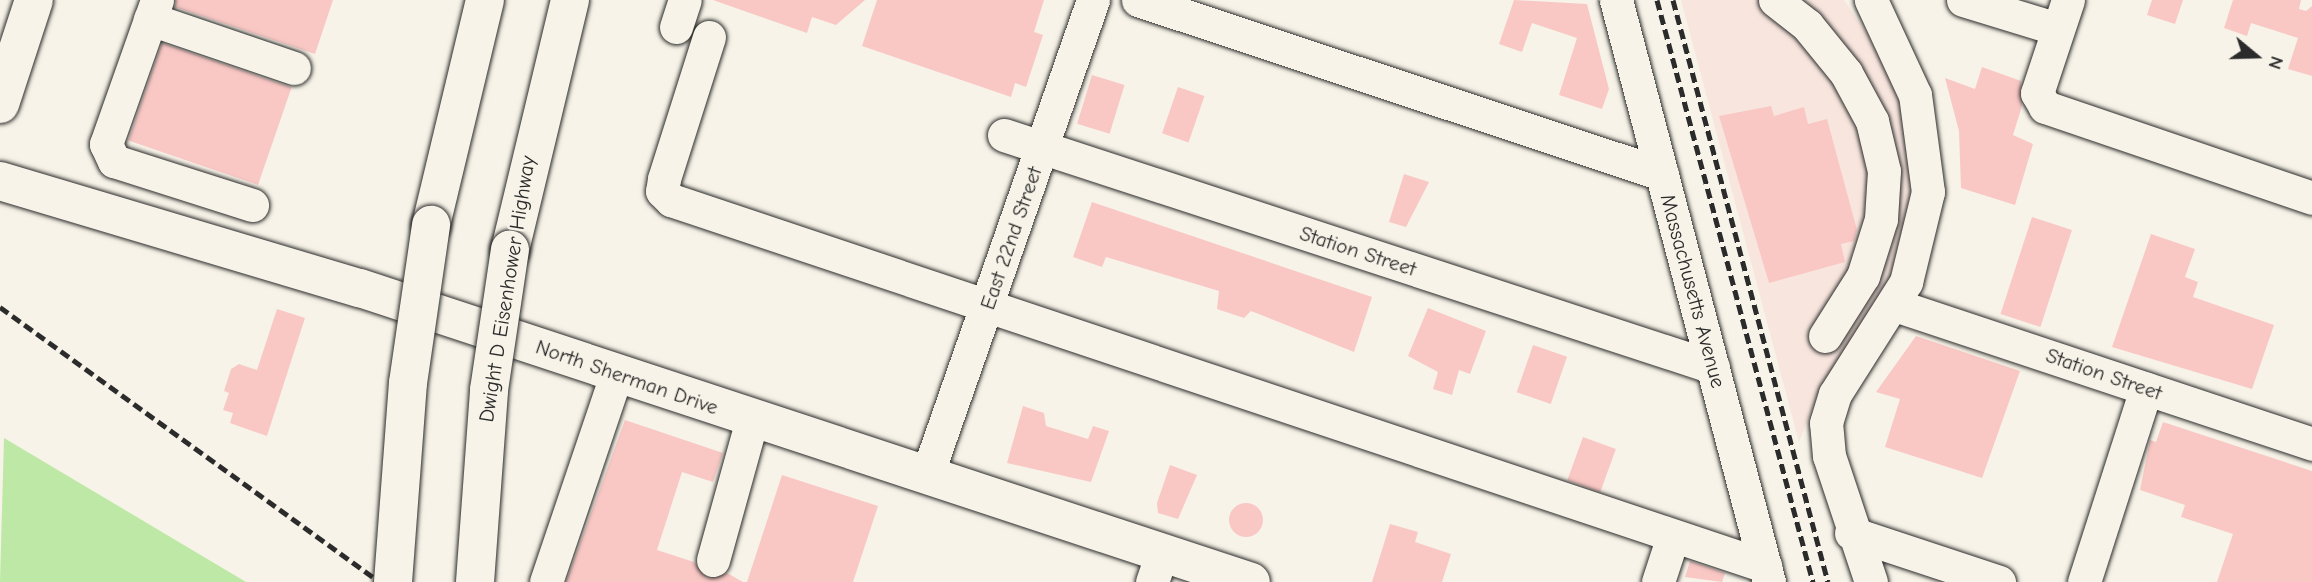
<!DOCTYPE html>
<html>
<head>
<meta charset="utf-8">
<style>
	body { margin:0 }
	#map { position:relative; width:2312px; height:582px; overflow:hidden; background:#f7f3e8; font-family:"Comic Neue",sans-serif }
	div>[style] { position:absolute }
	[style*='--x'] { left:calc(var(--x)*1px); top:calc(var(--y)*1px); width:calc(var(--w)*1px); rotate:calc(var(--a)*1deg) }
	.built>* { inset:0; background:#f8e6de }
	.green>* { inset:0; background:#bee8a5 }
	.building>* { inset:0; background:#f9c8c5; transform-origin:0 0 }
	.round { border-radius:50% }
	.roads { filter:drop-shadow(0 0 2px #2b2b2b) drop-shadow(0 0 2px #2b2b2b) }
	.minor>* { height:33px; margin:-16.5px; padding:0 16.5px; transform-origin:16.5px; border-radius:16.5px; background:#f7f3e8 }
	.major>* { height:38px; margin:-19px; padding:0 19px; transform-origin:19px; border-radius:19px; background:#f7f3e8 }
	.highway>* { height:38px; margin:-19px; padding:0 19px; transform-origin:19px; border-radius:19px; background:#f7f3e8 }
	.rail>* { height:5px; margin-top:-2.5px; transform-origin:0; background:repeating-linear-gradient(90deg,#2b2b2b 0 10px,transparent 0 15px) }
	.bridges { filter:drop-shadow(0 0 2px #2b2b2b) drop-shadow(0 0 2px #2b2b2b) }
	.highway-bridge>* { height:38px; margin:-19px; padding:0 19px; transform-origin:19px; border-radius:19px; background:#f7f3e8 }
	span { translate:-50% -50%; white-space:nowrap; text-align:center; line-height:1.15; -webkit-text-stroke:5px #f7f3e8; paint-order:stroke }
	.street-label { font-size:21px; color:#2b2b2b }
	.north { position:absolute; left:2221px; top:21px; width:70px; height:70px; -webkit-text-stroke:5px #f7f3e8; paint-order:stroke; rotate:109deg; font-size:19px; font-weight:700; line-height:28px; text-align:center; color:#2b2b2b }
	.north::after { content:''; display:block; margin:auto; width:24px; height:32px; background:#2b2b2b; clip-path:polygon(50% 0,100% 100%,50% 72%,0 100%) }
</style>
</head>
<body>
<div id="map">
	<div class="built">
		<div style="clip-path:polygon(1681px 0,1844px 0,1896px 77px,1909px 152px,1911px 223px,1895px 277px,1863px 337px,1823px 381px,1799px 442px)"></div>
	</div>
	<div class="green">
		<div style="clip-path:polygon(4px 438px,246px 582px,0 582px)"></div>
	</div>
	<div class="building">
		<div style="clip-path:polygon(176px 0,333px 0,315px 54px,175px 7px)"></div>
		<div style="clip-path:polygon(713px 0,865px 0,836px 25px,812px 17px,807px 33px)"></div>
		<div style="clip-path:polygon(877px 0,1044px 0,1034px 32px,1043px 35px,1026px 87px,1015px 83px,1011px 97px,862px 46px)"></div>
		<div style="clip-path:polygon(1514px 0,1587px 4px,1609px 89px,1602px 109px,1559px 95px,1577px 38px,1532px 23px,1522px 52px,1499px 44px)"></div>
		<div style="clip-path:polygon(2152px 0,2183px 0,2175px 24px,2147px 15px)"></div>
		<div style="clip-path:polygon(2233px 0,2301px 0,2299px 9px,2306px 11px,2312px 6px,2312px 76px,2288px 69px,2298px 38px,2251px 23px,2247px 36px,2224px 28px)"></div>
		<div style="left:162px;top:43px;width:137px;height:103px;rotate:19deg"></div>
		<div style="clip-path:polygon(1982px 67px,2021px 81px,2022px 106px,2013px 135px,2033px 144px,2015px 205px,1961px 188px,1959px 131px,1945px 78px,1975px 89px)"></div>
		<div style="left:1092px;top:75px;width:34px;height:51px;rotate:17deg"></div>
		<div style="left:1178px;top:87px;width:28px;height:49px;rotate:19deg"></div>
		<div style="clip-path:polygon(1771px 106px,1774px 116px,1804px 107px,1808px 124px,1827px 119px,1857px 230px,1854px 241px,1841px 244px,1845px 262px,1769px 283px,1719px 116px)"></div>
		<div style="clip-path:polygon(1404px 174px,1429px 182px,1406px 227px,1389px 222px)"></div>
		<div style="clip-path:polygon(1092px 202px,1372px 297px,1354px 352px,1251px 311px,1244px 318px,1217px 309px,1219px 291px,1106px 257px,1102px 267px,1073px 257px)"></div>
		<div style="left:2032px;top:217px;width:42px;height:102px;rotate:18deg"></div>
		<div style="clip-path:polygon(2151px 234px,2195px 249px,2185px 277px,2198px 282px,2193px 297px,2274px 325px,2252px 389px,2112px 347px)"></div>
		<div style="clip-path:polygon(1428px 308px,1486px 331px,1470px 374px,1459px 370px,1452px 395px,1433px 389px,1438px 372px,1408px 356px)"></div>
		<div style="clip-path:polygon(277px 309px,305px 318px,267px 436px,230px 423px,233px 413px,223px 410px,229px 393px,224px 391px,231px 369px,239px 364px,257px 370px)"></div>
		<div style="clip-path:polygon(1916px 336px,2020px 371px,1982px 478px,1885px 447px,1900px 399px,1876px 392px)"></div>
		<div style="left:1533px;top:345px;width:36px;height:50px;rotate:19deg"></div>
		<div style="clip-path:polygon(1023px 406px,1044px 413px,1046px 426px,1088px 439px,1093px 426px,1109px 431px,1091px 482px,1007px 463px)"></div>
		<div style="clip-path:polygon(625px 420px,723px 453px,713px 482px,682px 472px,657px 550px,694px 562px,707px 578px,727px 573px,743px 582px,566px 582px)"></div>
		<div style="clip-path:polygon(2163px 422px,2312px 471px,2312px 582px,2217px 582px,2233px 534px,2181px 517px,2185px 505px,2140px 490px,2150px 440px,2156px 442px)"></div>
		<div style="left:1583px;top:437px;width:35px;height:46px;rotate:20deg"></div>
		<div style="clip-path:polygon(1170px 465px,1197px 475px,1178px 519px,1158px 513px,1157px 503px)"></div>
		<div style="clip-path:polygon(782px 475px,878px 506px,853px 582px,747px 582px)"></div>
		<div class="round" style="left:1229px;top:503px;width:34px;height:34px"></div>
		<div style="clip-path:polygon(1390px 524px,1418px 532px,1415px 542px,1451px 554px,1442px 582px,1372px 582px)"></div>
		<div style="clip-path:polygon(1690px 561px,1725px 573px,1722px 582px,1685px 577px)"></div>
	</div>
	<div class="roads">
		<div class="minor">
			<div style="--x:157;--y:0;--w:153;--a:109.5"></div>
			<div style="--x:106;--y:144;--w:19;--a:65"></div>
			<div style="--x:114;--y:161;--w:145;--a:17.7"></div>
			<div style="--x:1138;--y:0;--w:552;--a:18.37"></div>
			<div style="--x:1616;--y:0;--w:602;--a:75.27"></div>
			<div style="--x:1775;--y:0;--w:41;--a:38"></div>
			<div style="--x:1807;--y:25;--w:62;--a:50.9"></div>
			<div style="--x:1846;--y:73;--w:55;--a:61.6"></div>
			<div style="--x:1872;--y:121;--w:51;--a:76.5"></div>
			<div style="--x:1884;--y:171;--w:48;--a:93.6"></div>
			<div style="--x:1881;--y:219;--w:60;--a:107.5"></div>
			<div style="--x:1863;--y:276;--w:71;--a:122.3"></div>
			<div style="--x:1963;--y:0;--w:99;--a:17"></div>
			<div style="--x:2068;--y:0;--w:98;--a:108.4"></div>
			<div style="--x:2037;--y:93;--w:16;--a:60"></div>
			<div style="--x:2045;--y:107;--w:282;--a:18.8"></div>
			<div style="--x:150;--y:19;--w:152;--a:18.8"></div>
			<div style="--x:676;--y:27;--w:28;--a:-72"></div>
			<div style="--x:709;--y:37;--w:149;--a:107.6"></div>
			<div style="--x:664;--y:179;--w:12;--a:99"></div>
			<div style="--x:662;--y:191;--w:13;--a:45"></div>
			<div style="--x:671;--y:200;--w:1154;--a:18.5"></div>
			<div style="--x:1004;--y:135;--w:746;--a:18.12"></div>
			<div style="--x:1895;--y:305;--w:440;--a:18.4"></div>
			<div style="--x:927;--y:475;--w:503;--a:-70.74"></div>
			<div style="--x:1851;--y:533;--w:156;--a:18.3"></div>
			<div style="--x:713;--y:560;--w:146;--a:-74.5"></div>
			<div style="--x:546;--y:582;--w:219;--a:-71.3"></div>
			<div style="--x:1152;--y:582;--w:31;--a:-71"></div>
			<div style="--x:1658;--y:582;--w:48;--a:-71.9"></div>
			<div style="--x:1871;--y:582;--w:133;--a:-108.4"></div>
			<div style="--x:1829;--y:456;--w:33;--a:-95"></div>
			<div style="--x:1826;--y:423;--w:30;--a:-73"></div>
			<div style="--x:1835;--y:394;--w:133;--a:-57.6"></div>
			<div style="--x:1906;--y:282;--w:93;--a:-76.3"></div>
			<div style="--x:1928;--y:192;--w:98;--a:-97.6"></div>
			<div style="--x:1915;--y:95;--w:105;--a:-114.9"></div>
			<div style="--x:2084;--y:582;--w:203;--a:-72.2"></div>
		</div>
		<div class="major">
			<div style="--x:0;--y:104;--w:109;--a:-71.9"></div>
			<div style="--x:0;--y:181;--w:376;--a:16.6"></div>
			<div style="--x:360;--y:288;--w:938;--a:18.26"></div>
		</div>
		<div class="highway">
			<div style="--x:431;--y:225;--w:231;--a:-76.5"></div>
			<div style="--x:510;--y:250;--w:257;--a:-76.5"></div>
		</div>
	</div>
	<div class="rail">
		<div style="--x:1657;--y:0;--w:603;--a:75"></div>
		<div style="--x:1673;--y:0;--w:602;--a:75.09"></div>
		<div style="--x:0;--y:307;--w:469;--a:35.9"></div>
	</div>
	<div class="bridges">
		<div class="highway-bridge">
			<div style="--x:393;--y:582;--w:200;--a:-85.7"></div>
			<div style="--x:408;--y:383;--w:160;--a:-81.7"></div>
			<div style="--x:475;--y:582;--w:193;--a:-85.8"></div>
			<div style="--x:489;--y:390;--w:142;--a:-81.5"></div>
		</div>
	</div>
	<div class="street-label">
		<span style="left:1011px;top:238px;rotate:-71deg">East 22nd Street</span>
		<span style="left:1358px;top:251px;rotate:18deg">Station Street</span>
		<span style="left:507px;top:289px;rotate:-81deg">Dwight D Eisenhower Highway</span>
		<span style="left:1693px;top:291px;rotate:75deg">Massachusetts Avenue</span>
		<span style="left:2104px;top:374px;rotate:19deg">Station Street</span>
		<span style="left:627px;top:377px;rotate:19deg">North Sherman Drive</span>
	</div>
	<div class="north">N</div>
</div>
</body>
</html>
